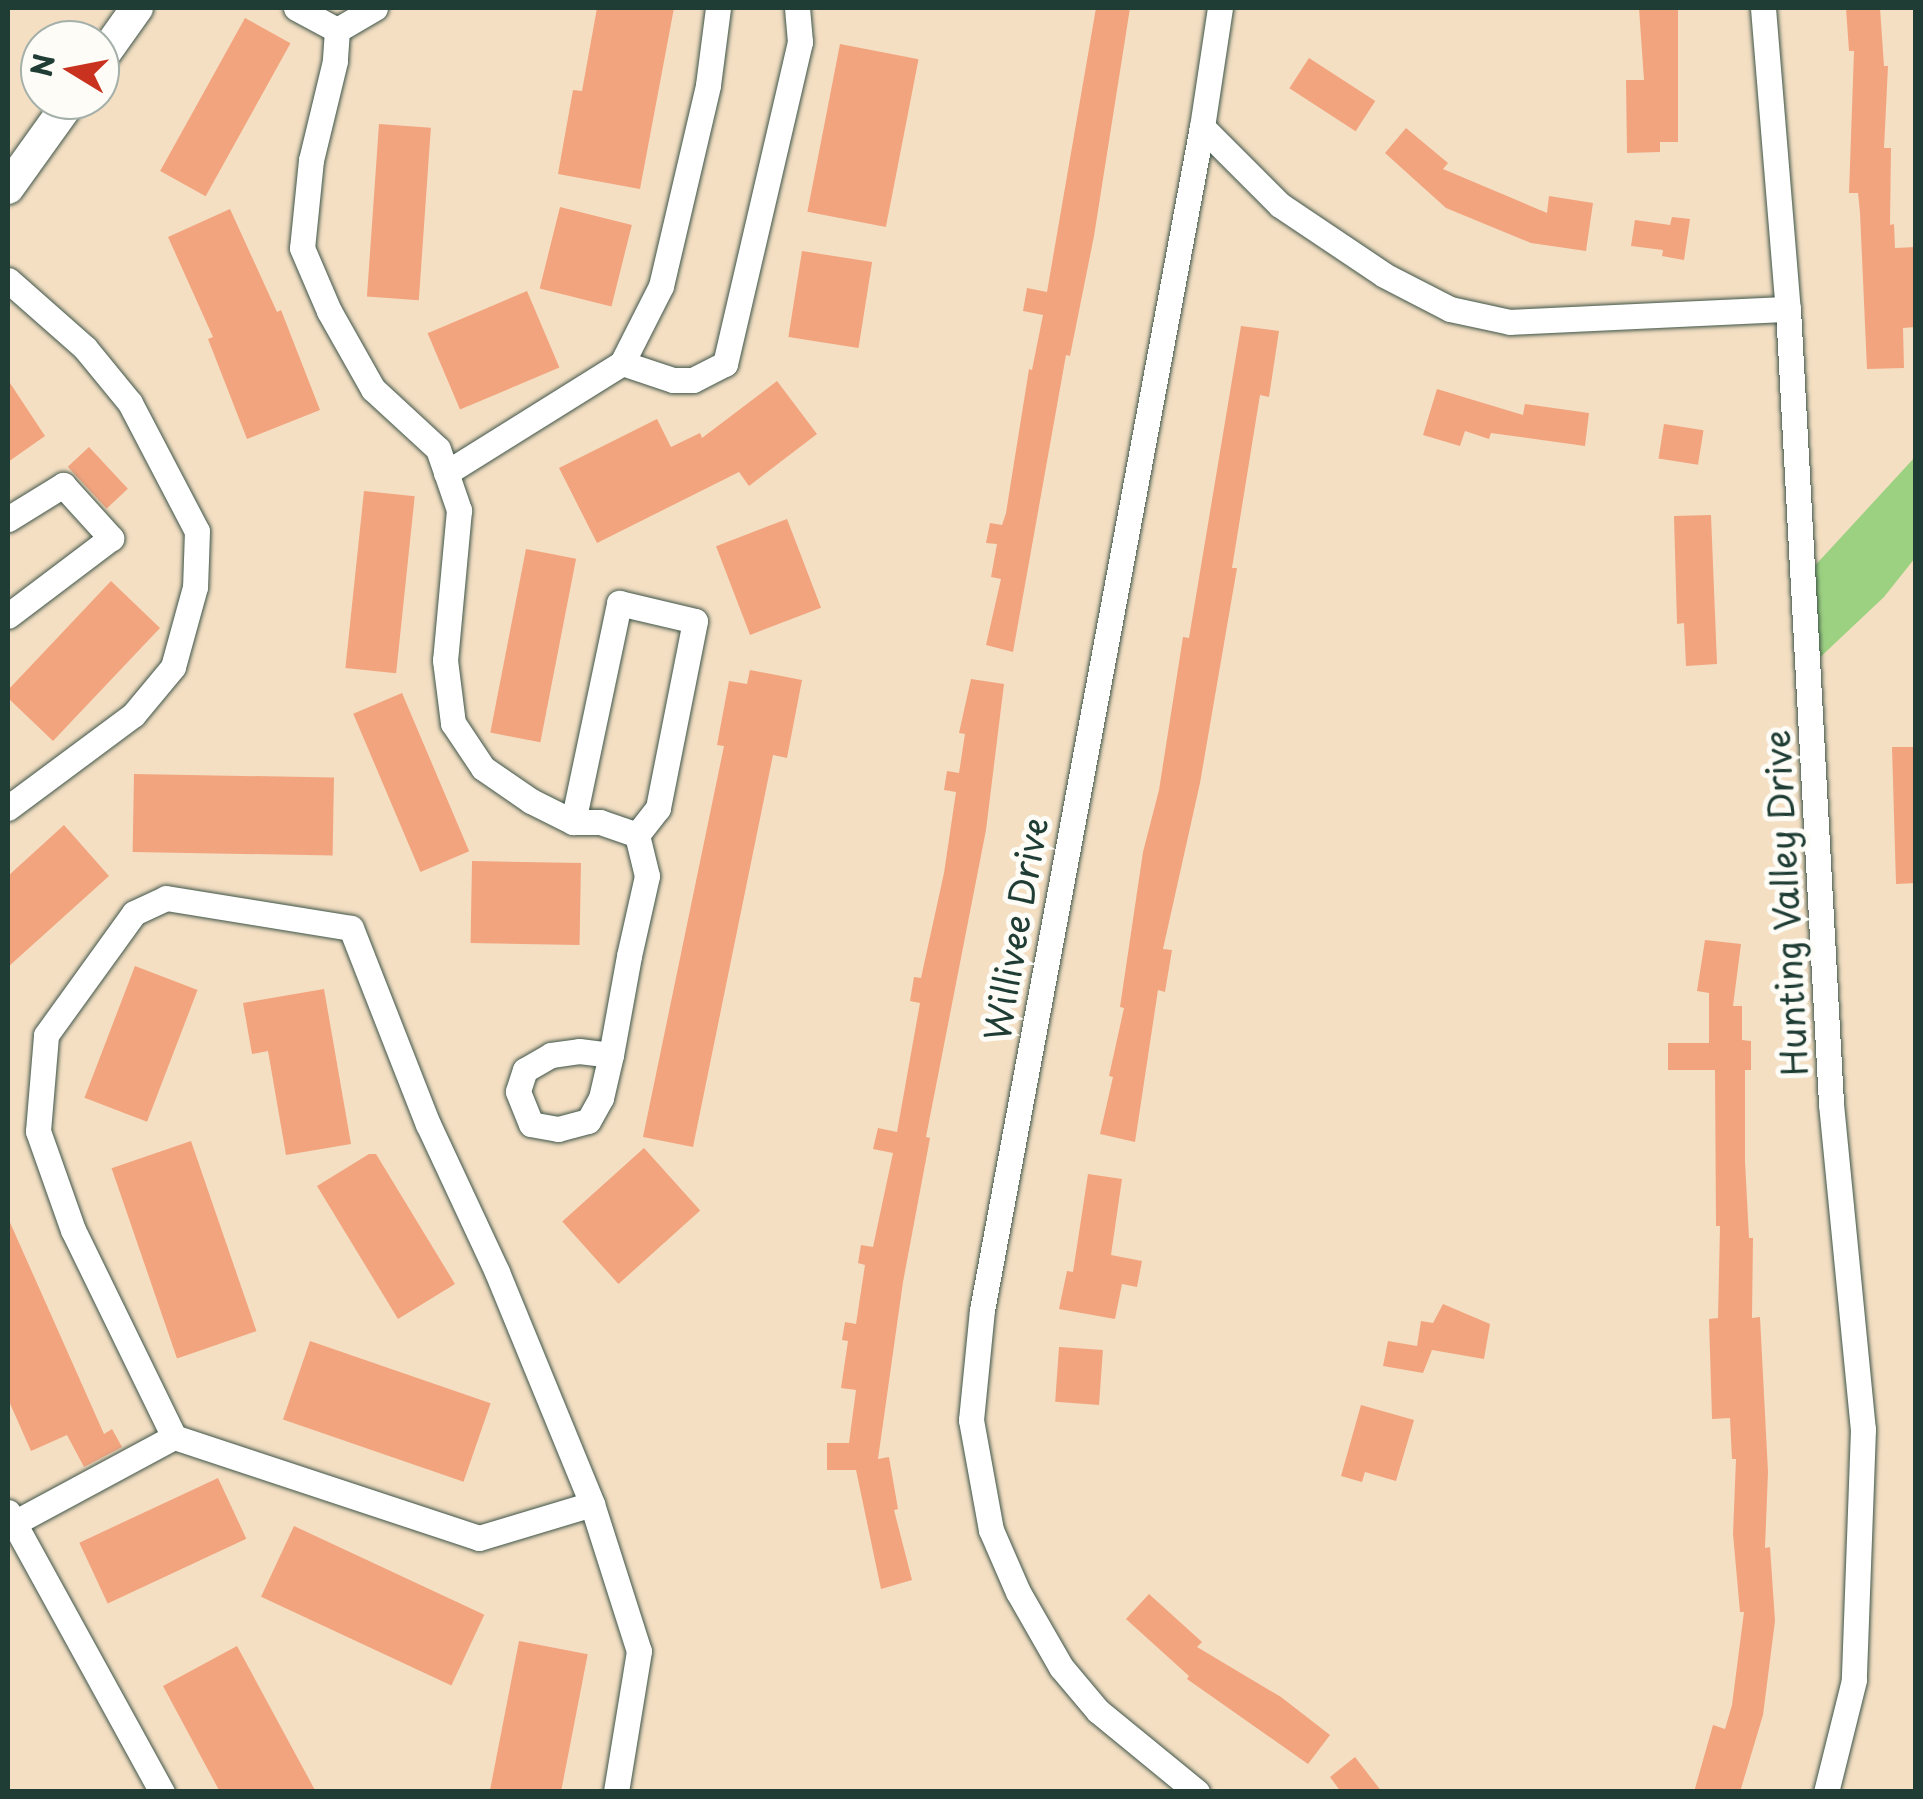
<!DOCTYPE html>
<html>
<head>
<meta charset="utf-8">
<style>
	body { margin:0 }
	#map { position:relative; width:1923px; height:1799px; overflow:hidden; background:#f4dfc3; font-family:"Playpen Sans",sans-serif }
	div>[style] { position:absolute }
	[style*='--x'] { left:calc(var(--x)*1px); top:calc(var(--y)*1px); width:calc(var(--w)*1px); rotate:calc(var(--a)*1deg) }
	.green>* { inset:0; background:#9cd182 }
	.building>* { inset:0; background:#f2a47f; transform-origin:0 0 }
	.roads { filter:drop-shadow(0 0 2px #3f5549) drop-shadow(0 0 2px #3f5549) }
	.minor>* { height:25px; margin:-12.5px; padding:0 12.5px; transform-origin:12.5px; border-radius:12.5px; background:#fff }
	.major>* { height:32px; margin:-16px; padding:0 16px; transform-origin:16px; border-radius:16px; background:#fff }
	span { translate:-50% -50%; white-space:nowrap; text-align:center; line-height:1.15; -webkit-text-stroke:10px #fdfcf7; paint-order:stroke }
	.street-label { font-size:35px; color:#1f3d34 }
	.frame { position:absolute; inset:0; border:10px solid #1f3d34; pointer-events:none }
	.north { position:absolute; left:20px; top:20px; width:100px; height:100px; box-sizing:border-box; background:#fdfcf7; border:2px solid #a4b0a9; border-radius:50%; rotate:280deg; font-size:28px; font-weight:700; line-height:40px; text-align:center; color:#1f3d34 }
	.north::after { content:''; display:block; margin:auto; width:35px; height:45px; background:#c8321e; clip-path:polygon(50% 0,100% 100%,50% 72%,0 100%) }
</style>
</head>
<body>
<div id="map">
	<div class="green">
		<div style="clip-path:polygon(1915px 457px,1915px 558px,1884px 597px,1814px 663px,1810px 571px)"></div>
	</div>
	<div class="building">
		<div style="clip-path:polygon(597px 8px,674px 8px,640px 189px,558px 174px,573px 90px,582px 91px)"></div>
		<div style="clip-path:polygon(1096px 8px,1130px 8px,1094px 236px,1070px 356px,1066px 355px,1013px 652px,986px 645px,1001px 579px,991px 577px,997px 544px,986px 543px,990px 523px,1002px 525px,1006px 513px,1029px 369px,1032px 370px,1043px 315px,1023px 311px,1027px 288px,1047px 292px)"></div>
		<div style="clip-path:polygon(1639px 8px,1678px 8px,1678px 142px,1660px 142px,1660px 152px,1627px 153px,1626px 80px,1644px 80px)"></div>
		<div style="clip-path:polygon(1846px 8px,1880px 8px,1884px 66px,1888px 66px,1884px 148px,1891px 148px,1890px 225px,1894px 224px,1895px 248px,1916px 247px,1916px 327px,1903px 328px,1904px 368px,1867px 369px,1860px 213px,1858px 193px,1849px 193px,1854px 51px,1849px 51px)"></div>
		<div style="left:245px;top:18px;width:52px;height:175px;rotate:29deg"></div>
		<div style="left:840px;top:44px;width:80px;height:171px;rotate:11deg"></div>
		<div style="left:1309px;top:58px;width:79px;height:36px;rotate:33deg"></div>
		<div style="left:379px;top:124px;width:52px;height:173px;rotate:4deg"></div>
		<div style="clip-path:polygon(1406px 128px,1448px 163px,1443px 169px,1547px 213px,1549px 196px,1593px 203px,1586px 251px,1531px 243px,1446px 208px,1385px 153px)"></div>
		<div style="left:560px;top:207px;width:74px;height:84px;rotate:14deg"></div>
		<div style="clip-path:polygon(230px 209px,277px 312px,281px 310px,320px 410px,247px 439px,208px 339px,213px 337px,168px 237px)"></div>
		<div style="clip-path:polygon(1672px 217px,1690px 219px,1684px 260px,1662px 256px,1663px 250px,1631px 246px,1635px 220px,1670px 225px)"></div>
		<div style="left:802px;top:251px;width:71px;height:87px;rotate:9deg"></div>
		<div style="left:527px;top:291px;width:83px;height:108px;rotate:67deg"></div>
		<div style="clip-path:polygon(1241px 326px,1279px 331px,1269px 397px,1260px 395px,1232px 568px,1237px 568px,1200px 783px,1163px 949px,1172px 950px,1165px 992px,1158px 990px,1135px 1142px,1100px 1134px,1113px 1077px,1109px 1076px,1124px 1008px,1120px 1007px,1143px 852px,1159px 790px,1183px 637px,1189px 638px)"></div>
		<div style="clip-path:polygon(8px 380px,45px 436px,8px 462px)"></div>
		<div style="clip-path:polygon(777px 381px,817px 434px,749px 486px,739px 472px,597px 543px,559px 468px,657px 419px,671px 447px,700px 433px,702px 438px)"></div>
		<div style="clip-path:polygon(1437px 389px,1523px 415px,1525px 404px,1589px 413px,1585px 446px,1491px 433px,1489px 439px,1465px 431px,1460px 446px,1423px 435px)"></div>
		<div style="left:1664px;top:424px;width:40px;height:35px;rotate:9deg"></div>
		<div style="left:89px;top:447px;width:57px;height:29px;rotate:47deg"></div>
		<div style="left:364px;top:491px;width:51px;height:178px;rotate:6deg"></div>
		<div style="clip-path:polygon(1711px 515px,1717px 664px,1686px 666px,1684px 623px,1677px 624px,1674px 516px)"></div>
		<div style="left:787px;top:519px;width:95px;height:76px;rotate:69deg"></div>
		<div style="left:526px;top:549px;width:51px;height:187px;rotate:11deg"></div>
		<div style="clip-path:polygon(111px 581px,160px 628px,53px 741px,8px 698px,8px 690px)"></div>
		<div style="clip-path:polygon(750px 670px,802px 680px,787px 758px,773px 755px,693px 1147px,643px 1137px,724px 746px,717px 745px,729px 681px,747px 684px)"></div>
		<div style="clip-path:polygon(971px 679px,1004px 684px,986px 830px,926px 1137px,930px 1138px,903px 1282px,878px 1459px,889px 1457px,898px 1509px,894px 1510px,912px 1580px,881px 1589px,856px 1470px,827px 1470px,827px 1443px,849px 1443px,856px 1390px,841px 1388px,848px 1341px,842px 1340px,845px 1322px,856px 1324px,865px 1265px,858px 1263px,861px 1245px,873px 1247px,893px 1153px,873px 1149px,878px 1128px,897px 1132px,920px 1003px,910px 1001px,914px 977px,921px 978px,944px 873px,956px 792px,944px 790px,947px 771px,959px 773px,965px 734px,959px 733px)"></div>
		<div style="left:402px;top:693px;width:172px;height:53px;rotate:67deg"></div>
		<div style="clip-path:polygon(1892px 747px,1916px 747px,1916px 883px,1896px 884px)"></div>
		<div style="left:134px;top:774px;width:200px;height:78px;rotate:1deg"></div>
		<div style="clip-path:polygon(64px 825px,109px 876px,8px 967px,8px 876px)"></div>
		<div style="left:472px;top:861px;width:109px;height:82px;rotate:1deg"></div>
		<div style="clip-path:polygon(1705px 940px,1741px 944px,1733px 1006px,1742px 1006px,1742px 1040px,1751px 1041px,1751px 1070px,1745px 1070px,1745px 1161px,1749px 1238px,1753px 1238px,1752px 1318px,1760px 1317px,1768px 1472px,1765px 1548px,1770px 1547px,1775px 1621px,1763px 1715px,1740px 1792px,1694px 1792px,1713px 1725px,1725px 1729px,1732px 1705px,1744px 1612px,1740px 1612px,1733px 1534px,1736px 1459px,1732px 1459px,1730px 1418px,1712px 1419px,1709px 1319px,1718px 1318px,1720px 1226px,1716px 1226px,1715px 1070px,1668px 1070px,1668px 1043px,1709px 1043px,1709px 993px,1697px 991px)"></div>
		<div style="left:135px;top:966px;width:67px;height:141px;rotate:21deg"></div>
		<div style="clip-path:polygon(324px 989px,351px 1144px,286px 1155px,268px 1051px,252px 1054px,243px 1003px)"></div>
		<div style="left:191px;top:1141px;width:201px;height:84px;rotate:71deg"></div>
		<div style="left:644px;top:1148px;width:84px;height:110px;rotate:48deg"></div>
		<div style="clip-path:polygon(369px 1154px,376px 1154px,455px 1284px,398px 1319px,317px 1186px)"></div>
		<div style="clip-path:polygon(1088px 1174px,1122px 1179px,1111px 1255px,1142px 1261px,1137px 1287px,1122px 1284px,1115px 1319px,1059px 1309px,1067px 1271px,1073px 1272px)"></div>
		<div style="clip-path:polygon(8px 1218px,104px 1434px,112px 1429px,122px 1447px,84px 1467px,67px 1435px,31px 1451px,8px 1399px)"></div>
		<div style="clip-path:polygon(1443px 1304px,1490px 1324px,1484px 1359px,1432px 1350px,1423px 1373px,1383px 1366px,1388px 1341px,1417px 1346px,1421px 1321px,1433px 1323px)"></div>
		<div style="left:310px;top:1341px;width:191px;height:83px;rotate:19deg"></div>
		<div style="left:1059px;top:1347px;width:44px;height:55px;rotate:4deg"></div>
		<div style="clip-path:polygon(1361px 1405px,1414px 1420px,1396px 1481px,1365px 1472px,1362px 1482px,1341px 1476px)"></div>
		<div style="left:218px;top:1478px;width:67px;height:153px;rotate:65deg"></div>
		<div style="left:294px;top:1526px;width:210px;height:78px;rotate:25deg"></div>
		<div style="clip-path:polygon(1149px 1594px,1202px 1642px,1197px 1647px,1281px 1697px,1330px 1735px,1308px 1764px,1187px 1679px,1189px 1676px,1126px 1619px)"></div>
		<div style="left:519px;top:1641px;width:70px;height:154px;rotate:11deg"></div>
		<div style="clip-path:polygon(237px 1646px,316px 1792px,220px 1792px,163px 1686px)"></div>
		<div style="clip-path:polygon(1355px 1757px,1382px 1792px,1341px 1792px,1330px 1777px)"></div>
	</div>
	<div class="roads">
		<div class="minor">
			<div style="--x:296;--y:8;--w:47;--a:28.2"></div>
			<div style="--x:375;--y:8;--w:44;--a:149.9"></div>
			<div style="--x:337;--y:30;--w:31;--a:94"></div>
			<div style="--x:335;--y:61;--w:102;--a:103.6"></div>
			<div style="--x:311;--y:160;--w:88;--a:95.8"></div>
			<div style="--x:302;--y:248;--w:69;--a:66.8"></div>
			<div style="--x:329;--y:311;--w:90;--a:60.6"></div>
			<div style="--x:373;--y:389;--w:88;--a:42.7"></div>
			<div style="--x:438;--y:449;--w:65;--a:71"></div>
			<div style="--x:459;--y:510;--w:151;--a:95.3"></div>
			<div style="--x:445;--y:660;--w:64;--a:82.8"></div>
			<div style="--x:453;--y:723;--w:54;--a:56.3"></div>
			<div style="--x:483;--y:768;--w:58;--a:34.5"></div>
			<div style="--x:531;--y:801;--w:47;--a:26.6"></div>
			<div style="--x:573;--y:822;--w:27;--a:0"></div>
			<div style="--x:600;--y:822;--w:39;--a:19"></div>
			<div style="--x:637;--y:835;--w:42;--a:76.3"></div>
			<div style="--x:647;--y:876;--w:82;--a:102.7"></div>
			<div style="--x:629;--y:956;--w:101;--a:100.3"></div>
			<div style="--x:611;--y:1055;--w:44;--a:103.1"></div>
			<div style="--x:601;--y:1098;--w:26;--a:119"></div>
			<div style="--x:588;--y:1121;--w:31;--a:165"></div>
			<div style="--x:558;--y:1129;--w:27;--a:-170"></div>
			<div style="--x:531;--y:1124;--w:35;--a:-112"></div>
			<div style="--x:518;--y:1091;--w:22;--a:-72"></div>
			<div style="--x:525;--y:1070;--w:30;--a:-30"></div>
			<div style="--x:551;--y:1055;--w:28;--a:-8"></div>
			<div style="--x:579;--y:1051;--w:32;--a:7"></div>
			<div style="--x:1763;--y:8;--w:302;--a:85.3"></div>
			<div style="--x:1788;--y:309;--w:796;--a:86.9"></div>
			<div style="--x:1831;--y:1104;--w:327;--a:84.4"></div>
			<div style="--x:1863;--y:1429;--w:251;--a:92.1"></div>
			<div style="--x:1854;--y:1680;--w:115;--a:104"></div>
			<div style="--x:1202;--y:127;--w:110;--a:45"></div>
			<div style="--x:1280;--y:205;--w:125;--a:33.9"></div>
			<div style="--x:1384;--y:275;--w:74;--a:27.3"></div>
			<div style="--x:1450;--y:309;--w:61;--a:12.2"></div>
			<div style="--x:1510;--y:322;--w:278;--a:-2.7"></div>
			<div style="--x:8;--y:280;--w:103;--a:41.4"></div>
			<div style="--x:85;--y:348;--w:71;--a:50.7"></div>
			<div style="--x:130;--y:403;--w:144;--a:62.4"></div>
			<div style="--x:197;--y:531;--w:56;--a:92"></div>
			<div style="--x:195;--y:587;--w:83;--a:105.4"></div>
			<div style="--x:173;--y:667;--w:62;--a:129.8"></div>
			<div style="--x:133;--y:715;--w:156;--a:143.4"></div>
			<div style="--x:622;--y:363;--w:86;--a:-63.1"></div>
			<div style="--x:661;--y:286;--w:206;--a:-76.8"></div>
			<div style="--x:708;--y:85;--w:78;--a:-82.6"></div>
			<div style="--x:446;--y:473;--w:208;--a:-32"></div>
			<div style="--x:622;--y:363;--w:54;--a:18.4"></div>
			<div style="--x:673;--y:380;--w:20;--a:0"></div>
			<div style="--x:693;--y:380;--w:36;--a:-27"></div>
			<div style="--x:725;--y:364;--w:331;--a:-76.9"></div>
			<div style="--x:800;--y:42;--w:34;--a:-95"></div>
			<div style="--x:8;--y:519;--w:65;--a:-31.7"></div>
			<div style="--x:63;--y:485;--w:72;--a:47.8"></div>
			<div style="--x:111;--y:538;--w:129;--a:142.9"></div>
			<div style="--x:573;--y:822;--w:224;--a:-78.1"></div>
			<div style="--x:619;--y:603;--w:78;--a:13.3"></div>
			<div style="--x:695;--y:621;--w:191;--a:101.2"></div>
			<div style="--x:658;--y:808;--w:34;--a:128"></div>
			<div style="--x:174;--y:1437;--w:321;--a:18.3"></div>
			<div style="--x:479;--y:1538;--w:118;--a:-16.7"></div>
			<div style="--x:8;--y:1512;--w:320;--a:61.2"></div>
			<div style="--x:14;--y:1523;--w:182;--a:-28.3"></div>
			<div style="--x:174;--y:1437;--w:230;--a:-116"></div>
			<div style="--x:73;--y:1230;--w:105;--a:-109.5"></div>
			<div style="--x:38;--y:1131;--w:96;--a:-85.2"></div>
			<div style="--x:46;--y:1035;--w:150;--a:-54.2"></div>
			<div style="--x:134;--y:913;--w:35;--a:-25"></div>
			<div style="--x:166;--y:898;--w:187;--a:9.2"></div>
			<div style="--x:351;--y:928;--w:211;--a:68.6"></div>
			<div style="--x:428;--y:1124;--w:163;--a:65"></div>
			<div style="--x:497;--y:1272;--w:251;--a:67.7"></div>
			<div style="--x:592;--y:1504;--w:154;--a:72.3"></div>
			<div style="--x:639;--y:1651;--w:143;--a:99.3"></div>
			<div style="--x:1197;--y:1792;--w:128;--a:-140.7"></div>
			<div style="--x:1098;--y:1711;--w:57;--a:-130.1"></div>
			<div style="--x:1061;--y:1667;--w:86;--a:-119.8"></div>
			<div style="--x:1018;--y:1592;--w:68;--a:-113.5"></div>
			<div style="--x:991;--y:1530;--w:112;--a:-100.3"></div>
			<div style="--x:971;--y:1420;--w:111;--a:-84.3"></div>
			<div style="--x:982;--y:1310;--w:1203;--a:-79.47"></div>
			<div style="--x:1202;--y:127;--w:120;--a:-81.4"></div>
		</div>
		<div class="major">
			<div style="--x:100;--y:60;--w:64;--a:-54.6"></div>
			<div style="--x:8;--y:188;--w:108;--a:-54.4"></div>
		</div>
	</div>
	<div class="street-label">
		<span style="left:1785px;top:903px;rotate:-93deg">Hunting Valley Drive</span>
		<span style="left:1015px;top:929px;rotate:-80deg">Willivee Drive</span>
	</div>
	<div class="frame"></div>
	<div class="north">N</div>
</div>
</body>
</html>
